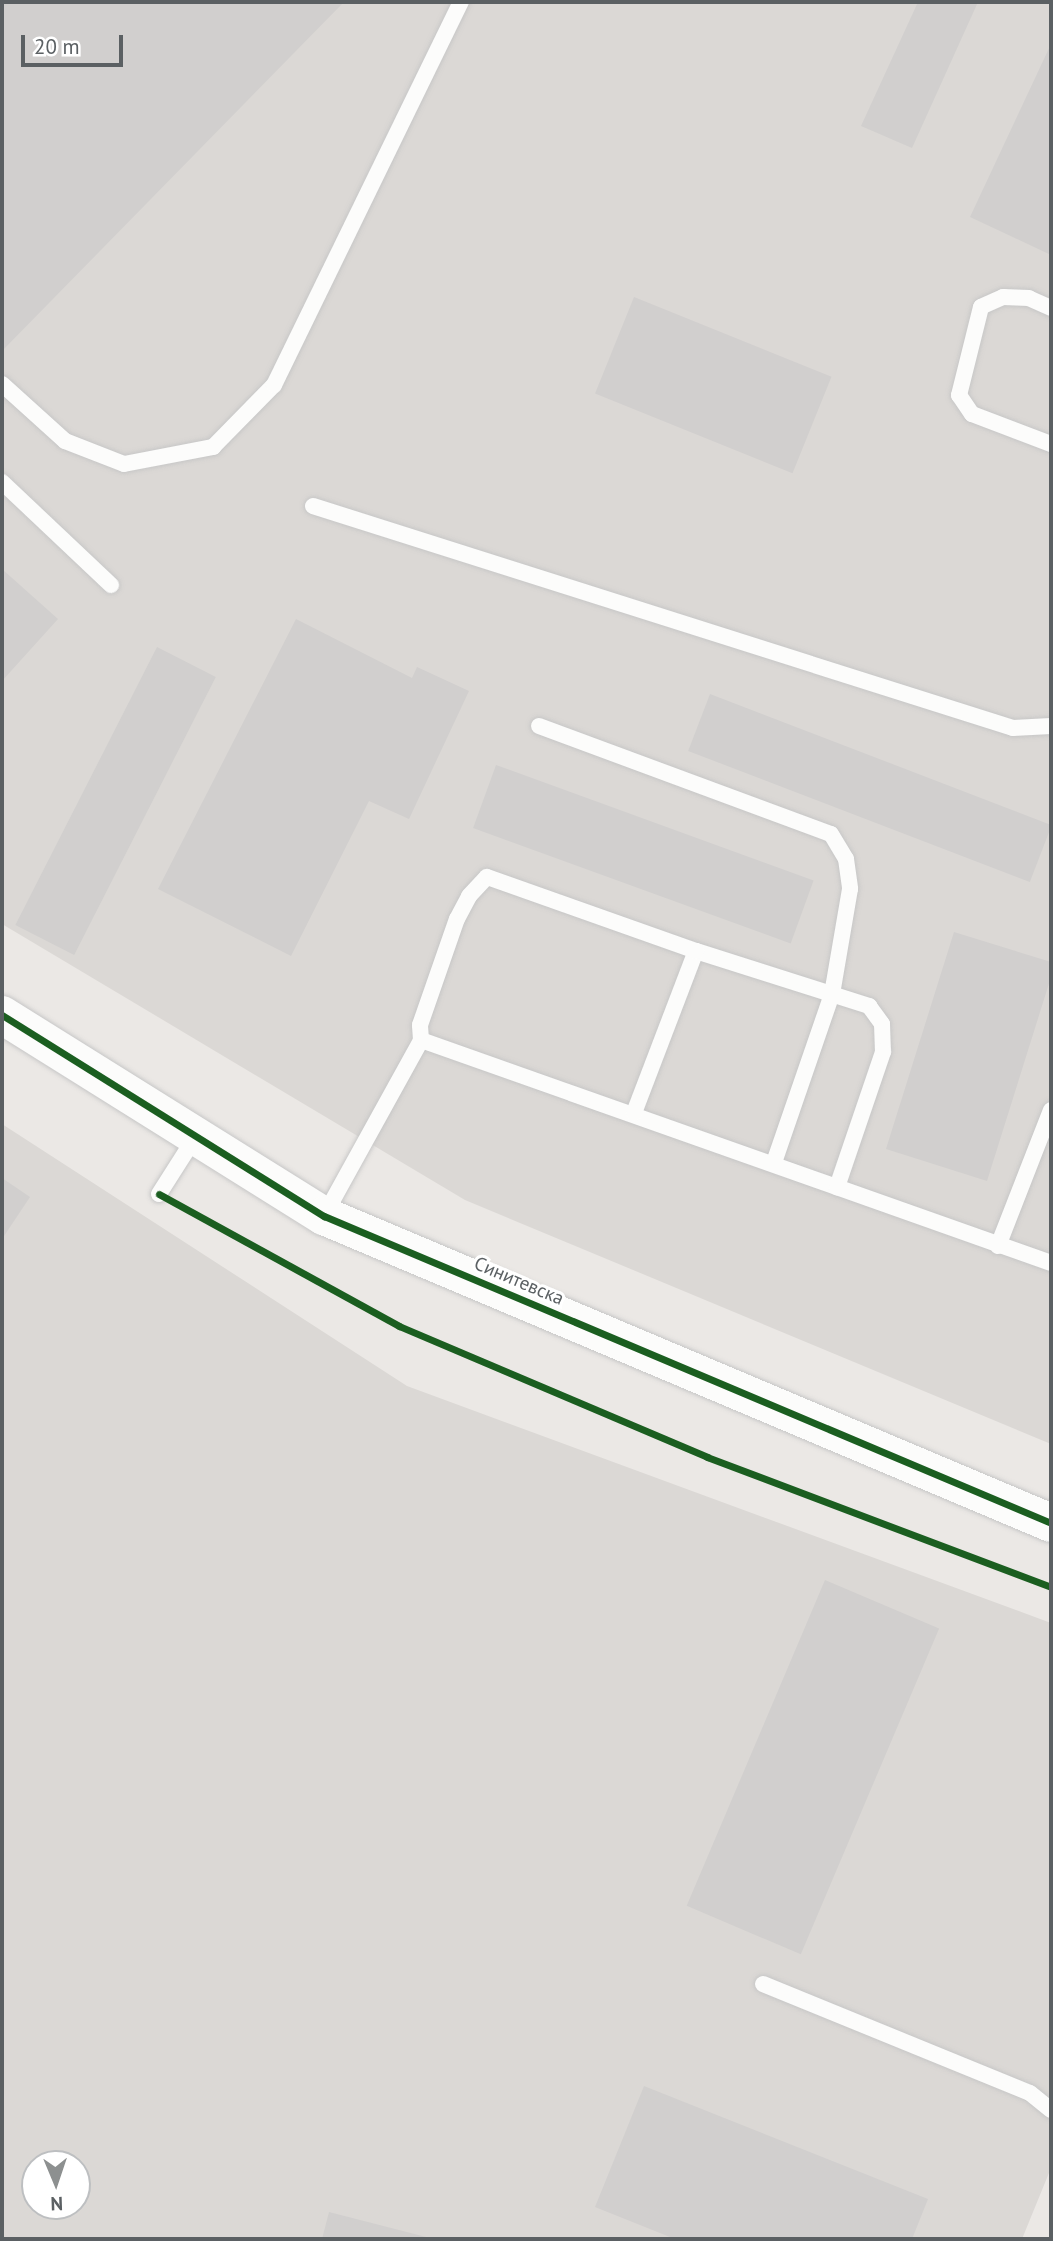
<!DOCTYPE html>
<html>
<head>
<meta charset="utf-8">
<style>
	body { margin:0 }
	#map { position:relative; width:1053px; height:2241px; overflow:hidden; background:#ebe8e5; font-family:"PT Sans",sans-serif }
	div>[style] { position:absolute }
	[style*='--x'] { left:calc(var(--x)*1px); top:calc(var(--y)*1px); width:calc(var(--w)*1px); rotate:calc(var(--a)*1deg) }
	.industrial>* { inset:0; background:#dbd8d5 }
	.building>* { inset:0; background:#d1cfce; transform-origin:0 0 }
	.roads { filter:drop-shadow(0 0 2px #c7c7c7) drop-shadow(0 0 2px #c7c7c7) }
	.lane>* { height:16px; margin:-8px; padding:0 8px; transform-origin:8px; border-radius:8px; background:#fcfcfb }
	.secondary>* { height:38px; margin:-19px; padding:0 19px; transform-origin:19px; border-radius:19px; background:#fcfcfb }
	.cycleway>* { height:7px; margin:-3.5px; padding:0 3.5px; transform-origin:3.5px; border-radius:3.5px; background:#1b5e20 }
	span { translate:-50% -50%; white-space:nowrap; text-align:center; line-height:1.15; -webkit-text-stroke:6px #fff; paint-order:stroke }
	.street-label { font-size:19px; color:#5b6063 }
	.frame { position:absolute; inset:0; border:4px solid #5b6063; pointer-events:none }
	.north { position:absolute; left:21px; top:2150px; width:70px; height:70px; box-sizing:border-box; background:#fff; border:2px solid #bdbfc1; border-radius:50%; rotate:178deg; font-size:19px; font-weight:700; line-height:28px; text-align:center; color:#5b6063 }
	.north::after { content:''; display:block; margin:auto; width:24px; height:32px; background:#8d9090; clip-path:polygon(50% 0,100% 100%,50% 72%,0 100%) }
	.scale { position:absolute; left:21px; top:35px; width:102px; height:32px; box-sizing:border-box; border:4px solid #5b6063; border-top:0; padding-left:9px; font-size:21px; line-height:24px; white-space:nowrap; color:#5b6063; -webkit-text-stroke:5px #fff; paint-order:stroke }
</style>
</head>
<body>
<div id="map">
	<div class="industrial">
		<div style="clip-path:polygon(2px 2px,1051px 2px,1051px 1444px,465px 1200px,2px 924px)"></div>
		<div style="clip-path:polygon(evenodd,2px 1124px,407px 1386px,1051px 1623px,1051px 2168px,1022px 2239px,2px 2239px,2px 1124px,35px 2164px,77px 2164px,77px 2206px,35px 2206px,35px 2164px)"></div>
	</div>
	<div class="building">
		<div style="clip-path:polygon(2px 2px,344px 2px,2px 351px)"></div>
		<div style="clip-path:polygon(918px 2px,978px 2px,912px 148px,861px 126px)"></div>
		<div style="clip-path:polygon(1051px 44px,1051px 255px,970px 217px)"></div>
		<div style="left:634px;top:297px;width:213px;height:104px;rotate:22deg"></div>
		<div style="clip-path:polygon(2px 569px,58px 619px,2px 681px)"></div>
		<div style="clip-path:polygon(296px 619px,412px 678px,417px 667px,469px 691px,409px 819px,369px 801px,291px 956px,158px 889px)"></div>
		<div style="left:157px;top:647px;width:66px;height:312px;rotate:27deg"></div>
		<div style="left:710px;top:694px;width:366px;height:61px;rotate:21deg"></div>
		<div style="left:496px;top:765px;width:338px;height:67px;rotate:20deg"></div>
		<div style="clip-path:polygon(954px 932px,1051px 962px,1051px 977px,987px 1181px,886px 1149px)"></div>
		<div style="clip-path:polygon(2px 1178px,30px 1197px,2px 1239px)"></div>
		<div style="left:825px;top:1580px;width:124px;height:354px;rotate:23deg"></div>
		<div style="clip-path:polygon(644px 2086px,928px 2199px,912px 2239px,675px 2239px,595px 2207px)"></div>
		<div style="clip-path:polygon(329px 2212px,430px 2238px,430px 2239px,322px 2239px)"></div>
	</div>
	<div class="roads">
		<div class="lane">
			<div style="--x:1051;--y:308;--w:24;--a:-156"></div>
			<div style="--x:1029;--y:298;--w:26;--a:-178"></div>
			<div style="--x:1003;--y:297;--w:24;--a:156"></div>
			<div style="--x:981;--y:307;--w:91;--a:104"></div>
			<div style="--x:959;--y:395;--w:23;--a:56"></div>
			<div style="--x:972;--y:414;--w:85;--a:20.8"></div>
			<div style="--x:2;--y:384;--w:85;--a:42.1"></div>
			<div style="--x:65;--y:441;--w:63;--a:21.3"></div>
			<div style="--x:124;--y:464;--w:91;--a:-10.8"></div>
			<div style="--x:213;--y:447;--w:87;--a:-45.5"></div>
			<div style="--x:274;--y:385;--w:426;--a:-64"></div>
			<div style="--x:2;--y:482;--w:150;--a:43.4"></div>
			<div style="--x:313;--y:506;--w:734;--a:17.6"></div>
			<div style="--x:1013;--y:728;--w:38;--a:-3"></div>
			<div style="--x:539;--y:726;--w:311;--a:20.3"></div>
			<div style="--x:831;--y:834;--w:29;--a:59"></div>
			<div style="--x:846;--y:859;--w:30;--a:82"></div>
			<div style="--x:850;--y:889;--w:107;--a:99.7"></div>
			<div style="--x:832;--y:994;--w:178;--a:109"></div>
			<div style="--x:421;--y:1040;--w:668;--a:19.49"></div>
			<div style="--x:634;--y:1113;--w:173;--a:-69.1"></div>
			<div style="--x:696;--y:951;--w:182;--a:17.6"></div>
			<div style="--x:869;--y:1006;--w:22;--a:54"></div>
			<div style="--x:882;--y:1024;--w:28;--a:88"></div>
			<div style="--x:883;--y:1052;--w:143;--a:108.8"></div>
			<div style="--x:159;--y:1194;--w:69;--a:-57.5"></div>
			<div style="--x:324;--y:1216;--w:201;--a:-61.1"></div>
			<div style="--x:421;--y:1040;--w:15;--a:-94"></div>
			<div style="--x:420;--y:1025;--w:112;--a:-70.8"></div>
			<div style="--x:457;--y:919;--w:26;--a:-62"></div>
			<div style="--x:469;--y:896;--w:26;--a:-47"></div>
			<div style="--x:487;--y:877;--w:222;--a:19.5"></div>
			<div style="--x:998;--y:1246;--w:146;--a:-68.7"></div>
			<div style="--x:763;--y:1984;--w:288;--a:22.2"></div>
			<div style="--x:1030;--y:2093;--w:27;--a:39"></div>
		</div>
		<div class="secondary">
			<div style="--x:2;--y:1015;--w:380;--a:32"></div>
			<div style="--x:324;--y:1216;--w:789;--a:22.89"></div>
		</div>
	</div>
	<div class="cycleway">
		<div style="--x:2;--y:1015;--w:380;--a:32"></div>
		<div style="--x:324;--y:1216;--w:789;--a:22.89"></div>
		<div style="--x:159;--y:1194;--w:274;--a:28.8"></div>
		<div style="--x:399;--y:1326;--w:335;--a:23"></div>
		<div style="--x:707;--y:1457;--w:368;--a:20.7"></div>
	</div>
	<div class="street-label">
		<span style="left:519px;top:1281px;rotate:23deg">Синитевска</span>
	</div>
	<div class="frame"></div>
	<div class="north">N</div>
	<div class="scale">20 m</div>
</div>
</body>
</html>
